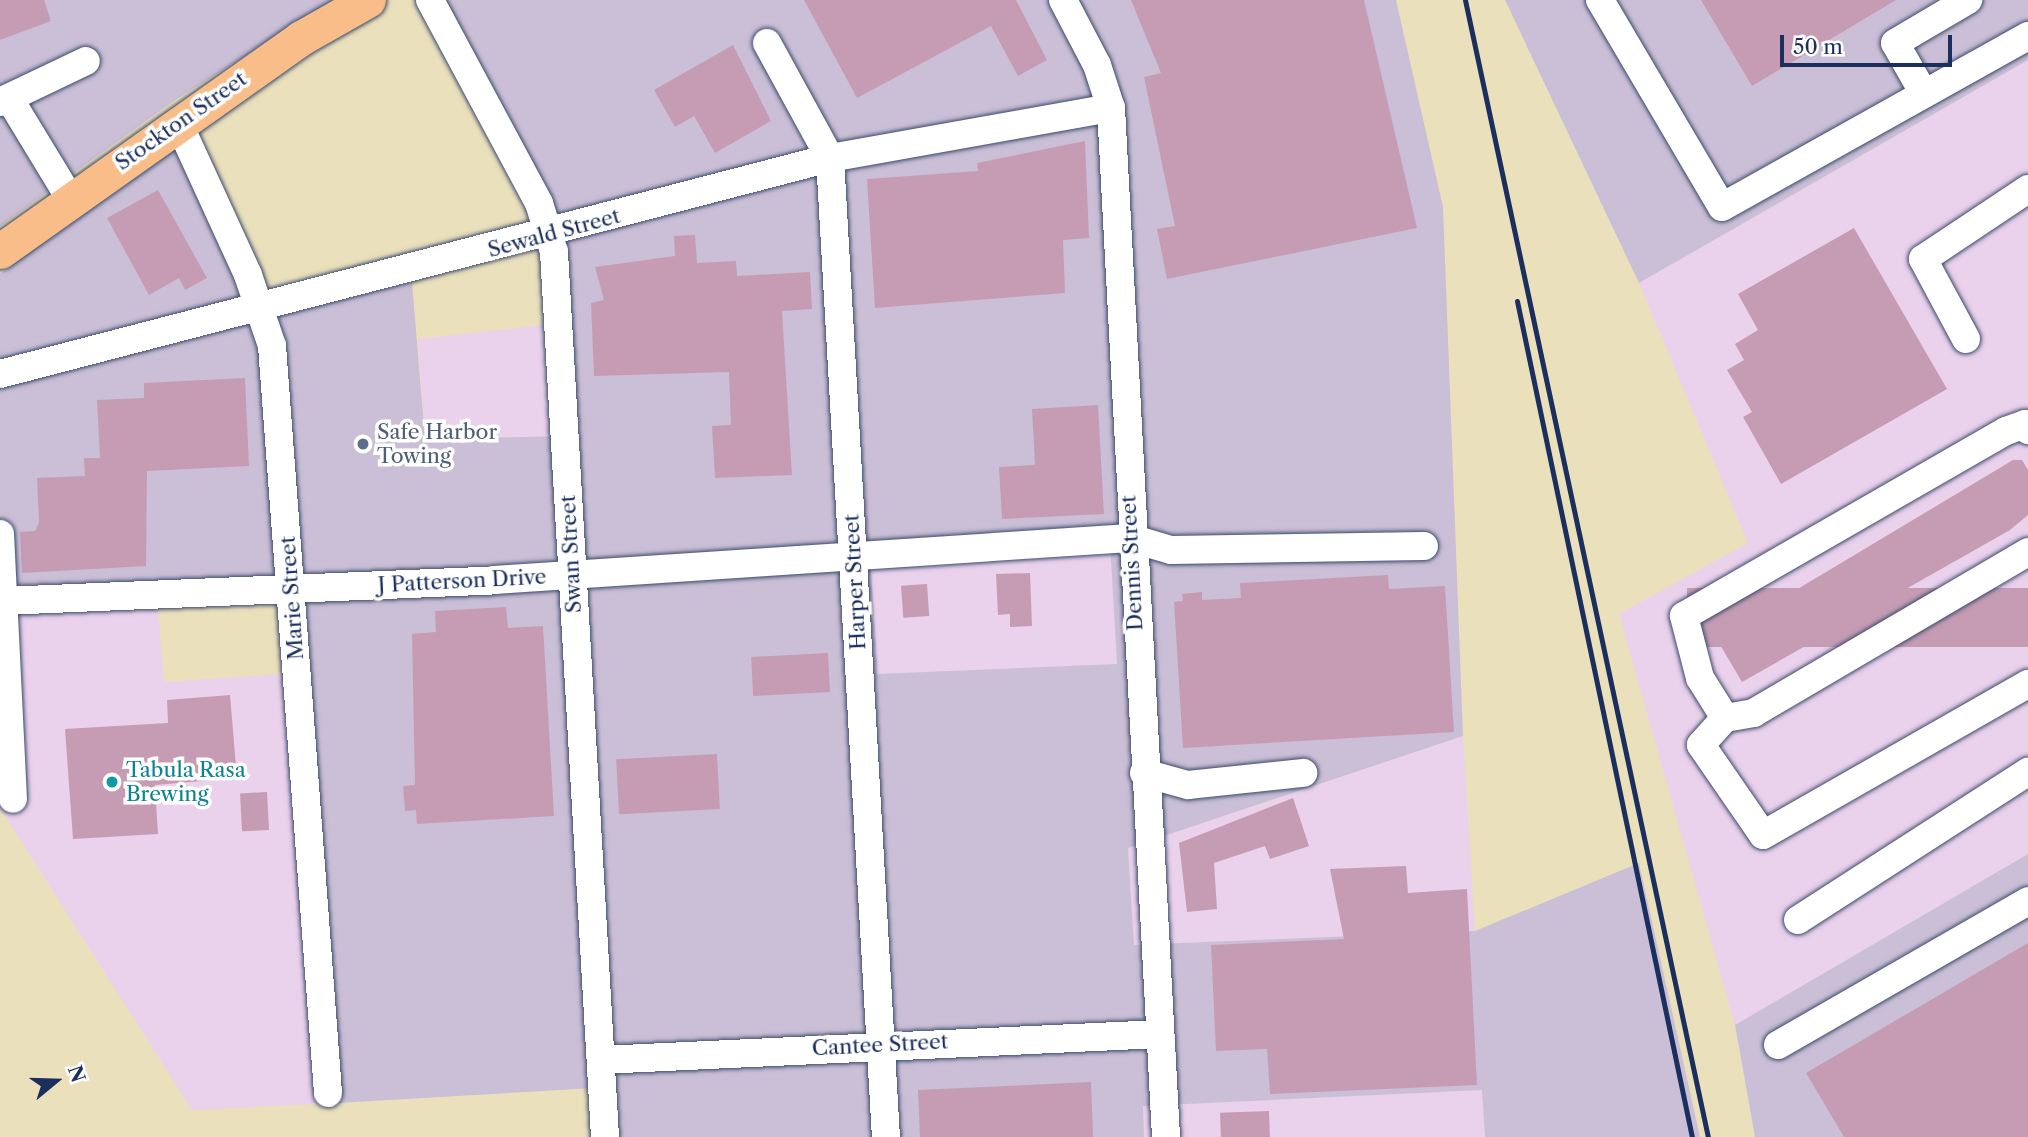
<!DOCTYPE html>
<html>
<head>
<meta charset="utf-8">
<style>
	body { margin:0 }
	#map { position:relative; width:2028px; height:1137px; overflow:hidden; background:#ebe0bc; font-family:"Libre Caslon Text",serif }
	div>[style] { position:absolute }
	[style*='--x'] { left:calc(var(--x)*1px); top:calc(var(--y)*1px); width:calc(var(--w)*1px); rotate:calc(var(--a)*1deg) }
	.built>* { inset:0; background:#ead1ec; transform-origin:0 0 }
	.industrial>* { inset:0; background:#cabfd6 }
	.building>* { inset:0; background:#c69cb5; transform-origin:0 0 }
	.roads { filter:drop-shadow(0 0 2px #3a4a6c) drop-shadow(0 0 2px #3a4a6c) }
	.minor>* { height:28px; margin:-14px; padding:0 14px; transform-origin:14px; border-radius:14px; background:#fff }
	.major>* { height:35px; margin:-17.5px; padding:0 17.5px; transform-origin:17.5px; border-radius:17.5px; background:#f8bd89 }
	.rail>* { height:5px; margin:-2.5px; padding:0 2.5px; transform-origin:2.5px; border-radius:2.5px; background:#1b2f5e }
	.dots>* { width:19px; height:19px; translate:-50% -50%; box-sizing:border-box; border:4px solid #fff; border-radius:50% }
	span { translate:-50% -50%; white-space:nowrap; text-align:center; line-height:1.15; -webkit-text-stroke:7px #fff; paint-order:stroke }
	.street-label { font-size:21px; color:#1b2f5e }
	.service-label { font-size:21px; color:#4e5e75 }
	.left { translate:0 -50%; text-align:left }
	.culture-label { font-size:21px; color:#0d838f }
	.north { position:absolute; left:21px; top:1046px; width:70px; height:70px; -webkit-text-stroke:5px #fff; paint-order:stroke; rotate:71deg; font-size:19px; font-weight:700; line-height:28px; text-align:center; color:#1b2f5e }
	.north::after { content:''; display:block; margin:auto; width:24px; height:32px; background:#1b2f5e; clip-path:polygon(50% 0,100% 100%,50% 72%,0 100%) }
	.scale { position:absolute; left:1780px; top:35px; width:172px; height:32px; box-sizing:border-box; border:4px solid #1b2f5e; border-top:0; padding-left:9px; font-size:21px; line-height:24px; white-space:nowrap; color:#1b2f5e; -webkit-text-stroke:5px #fff; paint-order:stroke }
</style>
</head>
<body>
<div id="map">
	<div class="built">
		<div style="clip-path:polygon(2028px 60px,2028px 854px,1735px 1025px,1619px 614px,1748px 543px,1639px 283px)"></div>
		<div style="clip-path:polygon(571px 322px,574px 436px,425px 439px,418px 339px)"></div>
		<div style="left:1110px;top:525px;width:139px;height:241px;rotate:87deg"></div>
		<div style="clip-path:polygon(156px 583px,164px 682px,311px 672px,337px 1103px,192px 1110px,0 808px,0 585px)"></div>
		<div style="clip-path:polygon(1463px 736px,1475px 931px,1134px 945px,1128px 848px)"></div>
		<div style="clip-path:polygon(1482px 1090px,1485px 1137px,1144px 1137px,1142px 1106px)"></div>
	</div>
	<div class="industrial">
		<div style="clip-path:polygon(0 0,334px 0,175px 100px,0 226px)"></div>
		<div style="clip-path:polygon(evenodd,438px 0,1396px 0,1443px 207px,1463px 736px,1128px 848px,1134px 945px,1475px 931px,1639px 863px,1700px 1137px,1485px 1137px,1482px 1090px,1143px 1106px,1144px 1137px,615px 1137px,611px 1087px,337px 1103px,305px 581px,0 585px,0 274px,194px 134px,277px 316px,412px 282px,425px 439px,574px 436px,559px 241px,438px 0,1109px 525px,1117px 664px,878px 674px,869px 541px,1109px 525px)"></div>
		<div style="clip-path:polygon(1505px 0,2028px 0,2028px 60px,1639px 283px)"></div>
		<div style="clip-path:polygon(2028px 854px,2028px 1137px,1755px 1137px,1735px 1025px)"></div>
	</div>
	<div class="building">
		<div style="clip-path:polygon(0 0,44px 0,51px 21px,0 40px)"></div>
		<div style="clip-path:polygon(804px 0,1016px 0,1047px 60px,1018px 76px,991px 26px,857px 98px)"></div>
		<div style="clip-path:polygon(1131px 0,1364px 0,1417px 228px,1167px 279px,1157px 229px,1175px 226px,1144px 77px,1161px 73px)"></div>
		<div style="clip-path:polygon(1701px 0,1896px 0,1752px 86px)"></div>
		<div style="clip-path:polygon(733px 45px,771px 121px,715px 153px,694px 116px,675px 127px,654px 90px)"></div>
		<div style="clip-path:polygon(1085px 141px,1089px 238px,1063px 240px,1065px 293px,875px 308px,867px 179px,978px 171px,977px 163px)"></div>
		<div style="clip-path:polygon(158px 190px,207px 278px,185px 290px,179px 278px,149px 295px,107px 218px)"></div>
		<div style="clip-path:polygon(1854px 228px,1947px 389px,1781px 484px,1743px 417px,1752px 412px,1727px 370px,1744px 360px,1735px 344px,1758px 330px,1738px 294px)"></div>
		<div style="clip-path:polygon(695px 235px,697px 263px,736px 261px,737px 276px,810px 272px,812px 309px,782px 311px,792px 475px,715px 478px,712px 426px,731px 425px,729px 372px,594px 376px,591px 303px,604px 300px,595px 267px,675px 256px,674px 236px)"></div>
		<div style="clip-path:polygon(245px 378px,249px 466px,147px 471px,146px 566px,22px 573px,20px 532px,35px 531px,39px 523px,37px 478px,85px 476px,84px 458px,100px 458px,97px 400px,144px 398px,144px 383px)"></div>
		<div style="clip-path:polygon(1098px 405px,1104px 514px,1002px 519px,999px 467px,1035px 465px,1032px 409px)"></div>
		<div style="clip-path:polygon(2013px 460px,2022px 460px,2028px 470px,2028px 515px,2010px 530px,1742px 682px,1716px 638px)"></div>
		<div style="clip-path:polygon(1030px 573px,1032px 626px,1010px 627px,1010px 614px,998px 615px,996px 574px)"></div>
		<div style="clip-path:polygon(1388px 575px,1389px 589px,1445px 586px,1454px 732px,1183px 748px,1174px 602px,1183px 601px,1182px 594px,1202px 592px,1202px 600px,1241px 598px,1240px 583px)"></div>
		<div style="left:927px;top:584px;width:32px;height:26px;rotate:86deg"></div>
		<div style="left:2028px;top:588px;width:59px;height:341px;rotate:90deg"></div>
		<div style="clip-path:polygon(506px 607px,508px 628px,543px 626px,554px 816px,417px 824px,416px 810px,405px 811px,403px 786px,415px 785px,412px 634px,436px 632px,435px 611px)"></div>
		<div style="left:828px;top:653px;width:39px;height:77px;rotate:87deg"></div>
		<div style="clip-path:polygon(230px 695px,237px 778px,155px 785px,158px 834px,73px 839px,65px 729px,168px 723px,167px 700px)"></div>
		<div style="left:717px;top:754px;width:55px;height:101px;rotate:87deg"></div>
		<div style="left:267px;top:792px;width:38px;height:27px;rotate:87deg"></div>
		<div style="clip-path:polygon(1293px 798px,1309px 846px,1270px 859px,1265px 846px,1214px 863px,1217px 909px,1187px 912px,1179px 843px)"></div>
		<div style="clip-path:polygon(1406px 866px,1408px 893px,1467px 889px,1477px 1085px,1270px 1094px,1267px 1049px,1216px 1051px,1211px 945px,1344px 939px,1330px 869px)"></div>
		<div style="clip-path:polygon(2028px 943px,2028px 1137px,1844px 1137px,1806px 1073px)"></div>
		<div style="clip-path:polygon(1091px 1082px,1093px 1137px,920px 1137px,918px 1090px)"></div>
		<div style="left:1269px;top:1111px;width:26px;height:49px;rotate:88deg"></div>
	</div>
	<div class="roads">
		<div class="minor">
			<div style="--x:430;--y:0;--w:230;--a:61.8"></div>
			<div style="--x:539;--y:203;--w:51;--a:73"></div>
			<div style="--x:554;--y:252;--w:886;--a:86.7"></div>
			<div style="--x:1063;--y:0;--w:73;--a:62.4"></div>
			<div style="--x:1097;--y:65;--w:45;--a:72"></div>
			<div style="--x:1111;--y:108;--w:1030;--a:86.94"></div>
			<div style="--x:1600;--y:0;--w:240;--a:59.5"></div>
			<div style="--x:1722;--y:207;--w:351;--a:-29.2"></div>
			<div style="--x:767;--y:43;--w:131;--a:61.3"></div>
			<div style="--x:830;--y:158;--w:981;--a:86.73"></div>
			<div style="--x:1923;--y:92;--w:56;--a:-119.7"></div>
			<div style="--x:1895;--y:43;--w:85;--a:-30.5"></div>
			<div style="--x:9;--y:98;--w:119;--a:58.7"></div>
			<div style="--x:0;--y:102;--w:95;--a:-25.5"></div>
			<div style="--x:178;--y:122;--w:168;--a:65.4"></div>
			<div style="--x:248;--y:275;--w:75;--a:71.3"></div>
			<div style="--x:272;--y:346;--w:749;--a:85.71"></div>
			<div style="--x:1966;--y:339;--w:91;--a:-118.3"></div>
			<div style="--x:1923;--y:259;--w:126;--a:-33.7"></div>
			<div style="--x:0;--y:374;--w:858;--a:-14.59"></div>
			<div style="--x:830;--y:158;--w:285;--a:-10.1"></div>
			<div style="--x:0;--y:534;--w:265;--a:87.2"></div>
			<div style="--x:2028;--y:552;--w:318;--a:149.6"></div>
			<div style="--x:1754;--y:713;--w:29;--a:170"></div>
			<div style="--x:1725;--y:718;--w:36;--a:132"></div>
			<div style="--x:1701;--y:745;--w:109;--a:55.4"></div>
			<div style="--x:1763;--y:835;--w:305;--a:-29.7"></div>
			<div style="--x:3;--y:601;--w:491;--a:-2.4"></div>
			<div style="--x:494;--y:580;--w:637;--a:-3.78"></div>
			<div style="--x:1130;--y:538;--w:43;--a:16.3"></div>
			<div style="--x:1171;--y:550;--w:253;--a:-0.9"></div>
			<div style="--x:1725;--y:718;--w:47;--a:-122"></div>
			<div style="--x:1700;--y:678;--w:64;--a:-104.5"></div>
			<div style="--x:1684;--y:616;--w:371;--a:-29.9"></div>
			<div style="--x:2006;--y:431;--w:20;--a:-20"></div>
			<div style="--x:2025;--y:424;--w:7;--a:63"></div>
			<div style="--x:1144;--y:773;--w:46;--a:15.3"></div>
			<div style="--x:1188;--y:785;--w:116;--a:-6"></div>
			<div style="--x:1798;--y:920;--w:274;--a:-32.8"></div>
			<div style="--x:1778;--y:1045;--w:289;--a:-29.9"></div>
			<div style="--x:601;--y:1060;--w:560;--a:-2.66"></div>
		</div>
		<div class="major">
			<div style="--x:0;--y:251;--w:369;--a:-35.3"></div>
			<div style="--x:301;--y:38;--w:77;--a:-29.6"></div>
		</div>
	</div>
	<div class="rail">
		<div style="--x:1465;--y:0;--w:1163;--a:77.94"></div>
		<div style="--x:1517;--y:301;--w:854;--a:78.18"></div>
	</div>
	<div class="dots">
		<div style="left:363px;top:444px;background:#5c6f8a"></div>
		<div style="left:112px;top:782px;background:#0f9aa8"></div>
	</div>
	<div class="street-label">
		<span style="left:181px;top:121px;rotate:-35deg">Stockton Street</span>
		<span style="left:554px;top:233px;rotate:-15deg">Sewald Street</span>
		<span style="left:571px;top:554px;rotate:-93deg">Swan Street</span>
		<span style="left:1132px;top:563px;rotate:-93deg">Dennis Street</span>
		<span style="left:462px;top:581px;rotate:-3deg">J Patterson Drive</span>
		<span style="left:855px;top:582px;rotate:-93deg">Harper Street</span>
		<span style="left:292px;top:598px;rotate:-94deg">Marie Street</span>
		<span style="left:880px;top:1045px;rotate:-3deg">Cantee Street</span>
	</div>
	<div class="service-label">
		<span class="left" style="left:377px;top:444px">Safe Harbor<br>Towing</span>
	</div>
	<div class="culture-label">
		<span class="left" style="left:126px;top:782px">Tabula Rasa<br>Brewing</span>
	</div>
	<div class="north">N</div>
	<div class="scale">50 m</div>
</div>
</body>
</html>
